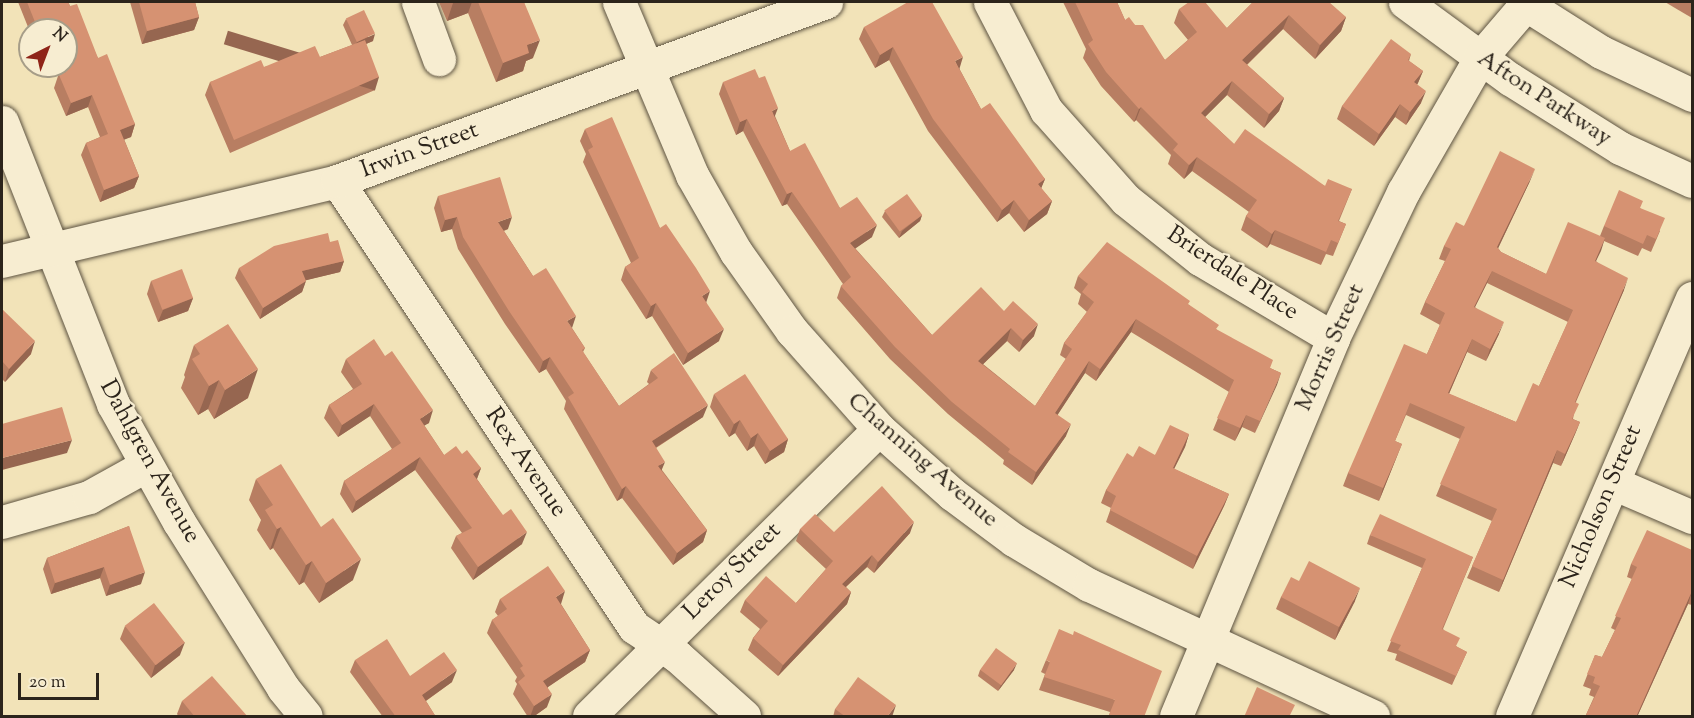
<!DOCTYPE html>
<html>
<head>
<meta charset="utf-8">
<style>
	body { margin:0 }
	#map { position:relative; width:1694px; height:718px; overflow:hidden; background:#f2e3b8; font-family:"Sorts Mill Goudy",serif }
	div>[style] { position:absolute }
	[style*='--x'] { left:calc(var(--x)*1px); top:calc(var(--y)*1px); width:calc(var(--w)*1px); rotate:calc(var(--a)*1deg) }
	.roads { filter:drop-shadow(0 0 2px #5e5442) drop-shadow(0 0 2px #5e5442) }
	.minor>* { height:33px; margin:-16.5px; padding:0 16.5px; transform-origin:16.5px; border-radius:16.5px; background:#f7edd1 }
	.wall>* { inset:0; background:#b87e62 }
	.shaded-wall>* { inset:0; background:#966650; transform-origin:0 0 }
	.building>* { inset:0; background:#d69272; transform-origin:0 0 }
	span { translate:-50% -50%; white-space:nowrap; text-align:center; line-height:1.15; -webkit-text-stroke:4.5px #f7edd1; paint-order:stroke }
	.street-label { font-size:24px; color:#2c241b }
	.frame { position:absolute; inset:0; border:3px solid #2c241b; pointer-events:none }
	.north { position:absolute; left:18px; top:18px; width:60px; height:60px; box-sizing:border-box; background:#f7edd1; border:2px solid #a69d88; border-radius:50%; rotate:42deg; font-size:16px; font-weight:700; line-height:24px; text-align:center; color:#2c241b }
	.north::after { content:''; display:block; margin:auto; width:21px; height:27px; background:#8f2418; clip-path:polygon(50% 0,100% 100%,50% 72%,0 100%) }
	.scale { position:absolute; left:18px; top:673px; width:81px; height:27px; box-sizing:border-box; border:3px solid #2c241b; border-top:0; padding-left:8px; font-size:18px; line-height:21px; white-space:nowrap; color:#2c241b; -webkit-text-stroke:4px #f7edd1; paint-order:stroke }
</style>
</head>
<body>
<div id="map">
	<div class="roads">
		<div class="minor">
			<div style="--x:418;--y:2;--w:61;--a:69.8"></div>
			<div style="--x:619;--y:2;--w:188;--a:67.1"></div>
			<div style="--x:692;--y:175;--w:89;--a:60.3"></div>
			<div style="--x:736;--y:252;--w:97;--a:54.7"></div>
			<div style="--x:792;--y:331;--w:131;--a:48.4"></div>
			<div style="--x:879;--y:429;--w:98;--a:41.7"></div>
			<div style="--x:952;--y:494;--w:77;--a:36.6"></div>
			<div style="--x:1014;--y:540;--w:87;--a:31"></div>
			<div style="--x:1089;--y:585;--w:313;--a:24.8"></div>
			<div style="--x:990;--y:2;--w:122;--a:62.6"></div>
			<div style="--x:1046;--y:110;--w:120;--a:48.4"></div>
			<div style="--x:1126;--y:200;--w:95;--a:38.6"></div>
			<div style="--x:1200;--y:259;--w:155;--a:30.7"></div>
			<div style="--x:1405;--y:2;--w:130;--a:36.3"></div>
			<div style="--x:1510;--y:79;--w:130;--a:32.1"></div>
			<div style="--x:1620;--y:148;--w:79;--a:24.6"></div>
			<div style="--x:1522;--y:2;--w:93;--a:32.3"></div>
			<div style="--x:1601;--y:52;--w:101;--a:25.3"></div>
			<div style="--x:2;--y:122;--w:303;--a:68.5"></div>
			<div style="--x:113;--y:404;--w:135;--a:60.8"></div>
			<div style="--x:179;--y:522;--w:196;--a:57.9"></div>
			<div style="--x:283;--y:688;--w:36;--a:51"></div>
			<div style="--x:337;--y:181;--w:536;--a:56.34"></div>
			<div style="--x:634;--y:627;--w:52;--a:34"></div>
			<div style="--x:677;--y:656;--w:90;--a:41.8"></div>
			<div style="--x:2;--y:261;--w:344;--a:-13.4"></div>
			<div style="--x:337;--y:181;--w:521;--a:-20.11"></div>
			<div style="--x:1613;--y:483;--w:86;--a:23.3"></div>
			<div style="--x:2;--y:522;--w:91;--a:-16"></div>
			<div style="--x:89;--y:497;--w:64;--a:-29"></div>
			<div style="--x:589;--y:716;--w:408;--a:-44.7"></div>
			<div style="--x:1176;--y:716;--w:409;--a:-67.4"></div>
			<div style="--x:1333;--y:338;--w:162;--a:-64.4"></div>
			<div style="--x:1403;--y:192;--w:155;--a:-60.1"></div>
			<div style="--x:1480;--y:58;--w:74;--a:-49.4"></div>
			<div style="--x:1512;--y:716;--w:455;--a:-66.7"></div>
		</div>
	</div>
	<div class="wall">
		<div style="clip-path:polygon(18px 2px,68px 2px,98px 58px,135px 124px,131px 137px,124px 139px,139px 176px,134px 188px,100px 202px,81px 155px,86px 143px,100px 137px,88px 107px,66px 116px,54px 88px,58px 76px,54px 66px,66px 66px,66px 30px,30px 30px,30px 32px)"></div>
		<div style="clip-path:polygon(130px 2px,195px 2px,199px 17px,194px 30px,142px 44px)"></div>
		<div style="clip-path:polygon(439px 2px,524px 2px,533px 58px,526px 61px,523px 71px,496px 82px,468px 13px,447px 21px)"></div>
		<div style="clip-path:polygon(1063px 2px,1117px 2px,1125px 20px,1135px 25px,1165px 60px,1188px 40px,1174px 23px,1179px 9px,1227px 28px,1253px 2px,1346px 17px,1341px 31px,1315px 59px,1283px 29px,1247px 65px,1284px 98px,1279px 111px,1264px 128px,1227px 95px,1205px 117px,1234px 144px,1325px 186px,1352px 189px,1339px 221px,1346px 224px,1333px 256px,1326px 254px,1321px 265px,1270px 244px,1267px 248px,1241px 230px,1246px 216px,1249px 212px,1192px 171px,1184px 179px,1168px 164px,1171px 155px,1136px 120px,1134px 122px,1101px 86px,1083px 58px,1086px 49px)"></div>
		<div style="clip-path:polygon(1665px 2px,1692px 2px,1692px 18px,1675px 8px)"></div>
		<div style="clip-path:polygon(346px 19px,373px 41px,366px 44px,375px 90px,230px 153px,205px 95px,210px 82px,264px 67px,320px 57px,352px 45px,343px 25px)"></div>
		<div style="clip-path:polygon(864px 27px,959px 68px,981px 109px,1045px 179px,1041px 188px,1052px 201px,1047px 214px,1024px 232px,1009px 213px,997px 222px,928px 131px,889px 60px,875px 68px,859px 39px)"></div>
		<div style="clip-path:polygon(1411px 54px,1409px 61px,1423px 71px,1417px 85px,1421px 103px,1406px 125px,1395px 117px,1374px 146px,1337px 119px,1342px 106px)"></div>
		<div style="clip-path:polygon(723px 82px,775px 116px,790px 151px,840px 208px,872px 237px,855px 248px,932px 335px,1004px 311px,1034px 336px,1019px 352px,1007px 341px,983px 364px,1035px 406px,1066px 359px,1060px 355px,1064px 343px,1087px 312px,1078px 304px,1081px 294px,1074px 288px,1078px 276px,1189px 305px,1217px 330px,1270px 368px,1281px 373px,1255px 433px,1242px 427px,1235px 441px,1213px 430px,1229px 392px,1131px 332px,1096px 381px,1085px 373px,1057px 415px,1066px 436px,1032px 485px,1003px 464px,1004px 460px,948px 414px,890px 359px,837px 298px,841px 286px,843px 284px,787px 204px,782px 206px,743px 131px,736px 135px,719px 94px)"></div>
		<div style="clip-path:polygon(585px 129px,660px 228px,706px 302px,719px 341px,683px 365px,652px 316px,646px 319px,621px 280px,625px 267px,631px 263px,583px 162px,586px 154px,580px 141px)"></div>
		<div style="clip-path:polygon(evenodd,1530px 181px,1498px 248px,1501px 252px,1546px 274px,1600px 236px,1604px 226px,1640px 208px,1660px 231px,1651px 252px,1642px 248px,1638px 256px,1604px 241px,1596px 261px,1624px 290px,1576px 402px,1573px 419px,1580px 422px,1575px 434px,1561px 466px,1553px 463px,1499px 592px,1467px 578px,1492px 521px,1436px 496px,1460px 439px,1406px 415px,1395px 441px,1402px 444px,1379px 501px,1343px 486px,1348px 473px,1427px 354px,1440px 325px,1420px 314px,1425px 302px,1445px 261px,1439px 259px,1444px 246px,1464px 226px,1530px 181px,1487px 283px,1568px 322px,1539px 386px,1516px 422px,1449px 394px,1467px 352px,1486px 361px,1499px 334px,1475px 307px,1487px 283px)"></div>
		<div style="clip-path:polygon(438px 196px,508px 229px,504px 231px,533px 276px,572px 328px,585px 348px,583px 352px,619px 406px,649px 384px,647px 382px,651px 370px,703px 417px,656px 448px,662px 470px,707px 530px,703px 542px,673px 565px,622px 498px,617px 501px,564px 409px,566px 401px,546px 369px,539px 373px,505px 324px,458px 249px,452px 229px,441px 232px,434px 208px)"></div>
		<div style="clip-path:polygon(885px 211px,922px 215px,920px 221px,899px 238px,882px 217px)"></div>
		<div style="clip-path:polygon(344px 261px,340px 272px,306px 280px,302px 292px,260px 319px,235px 278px,239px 268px)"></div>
		<div style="clip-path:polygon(151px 281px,193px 298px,188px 311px,158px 322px,147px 294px)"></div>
		<div style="clip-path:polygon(2px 309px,31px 354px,5px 382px,2px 379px)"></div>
		<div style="clip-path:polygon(194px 345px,248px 398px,214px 419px,208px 409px,198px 415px,181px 388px,185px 377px,184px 375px)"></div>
		<div style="clip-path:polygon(346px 359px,429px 423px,424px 425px,444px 455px,462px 454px,481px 468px,477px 479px,522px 544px,473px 580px,451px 548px,456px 536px,462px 533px,415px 470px,352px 513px,340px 494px,344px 481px,392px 449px,370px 416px,338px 437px,324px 418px,329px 405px,353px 389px,341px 372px)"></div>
		<div style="clip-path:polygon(714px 394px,788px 439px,784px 452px,765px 464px,754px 446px,747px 451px,735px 433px,729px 437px,710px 407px)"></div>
		<div style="clip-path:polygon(1189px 434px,1185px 447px,1174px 469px,1229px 494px,1224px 506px,1193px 569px,1106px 522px,1111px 508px,1101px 503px,1106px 490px,1133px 457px,1155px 455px)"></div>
		<div style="clip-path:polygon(256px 479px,353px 580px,319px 603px,304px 582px,299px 585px,273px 548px,270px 550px,257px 530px,261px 520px,249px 500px)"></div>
		<div style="clip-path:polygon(129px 526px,141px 584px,106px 596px,100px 578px,51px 594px,43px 569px,47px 558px)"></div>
		<div style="clip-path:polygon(800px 529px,834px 532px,910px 533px,874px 573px,867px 567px,846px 587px,851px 592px,847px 604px,778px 676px,748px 650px,753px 638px,760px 629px,740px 612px,745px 600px,796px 603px,826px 569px,796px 541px)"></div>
		<div style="clip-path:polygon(1370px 535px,1473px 557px,1443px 629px,1457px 647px,1467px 652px,1452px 685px,1395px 660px,1397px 654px,1387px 651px,1422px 568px,1367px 544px)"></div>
		<div style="clip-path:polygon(1692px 550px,1692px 605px,1688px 604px,1637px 717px,1585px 717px,1594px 697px,1589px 695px,1591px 689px,1583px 686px,1595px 655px,1602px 657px,1615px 630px,1611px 628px,1632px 579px,1627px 577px,1631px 564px)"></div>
		<div style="clip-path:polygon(1299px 581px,1355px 601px,1335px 640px,1276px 609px,1281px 597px)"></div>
		<div style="clip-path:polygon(500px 599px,561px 604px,590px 650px,585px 662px,548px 687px,547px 707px,533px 717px,528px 717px,513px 694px,517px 684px,515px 681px,517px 677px,487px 633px,492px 620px,498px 616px,495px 612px)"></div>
		<div style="clip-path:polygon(125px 626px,180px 655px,151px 678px,120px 639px)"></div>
		<div style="clip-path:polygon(355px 660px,410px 676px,452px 682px,426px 701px,436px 717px,383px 717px,350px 672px)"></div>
		<div style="clip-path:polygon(1046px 660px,1144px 717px,1109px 717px,1110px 712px,1039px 690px,1045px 674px,1041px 672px)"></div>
		<div style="clip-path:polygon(980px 670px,1014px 670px,998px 691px,978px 676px)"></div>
		<div style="clip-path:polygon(182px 701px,248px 717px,179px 717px,177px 714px)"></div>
		<div style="clip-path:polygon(835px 709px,892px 717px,833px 717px)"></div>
	</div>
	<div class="shaded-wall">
		<div style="clip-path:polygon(457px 2px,472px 2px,468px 13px,447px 21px,453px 3px)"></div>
		<div style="clip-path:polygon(1289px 15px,1283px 29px,1237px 74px,1242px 60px)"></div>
		<div style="clip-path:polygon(199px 17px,194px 30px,142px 44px,147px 31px)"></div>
		<div style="clip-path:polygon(1346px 17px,1341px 31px,1315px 59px,1320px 45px)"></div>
		<div style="clip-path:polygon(47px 24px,45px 30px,36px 30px,37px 27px)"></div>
		<div style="clip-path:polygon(375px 34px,373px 41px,354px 49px,357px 42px)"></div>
		<div style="clip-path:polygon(540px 40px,533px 58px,526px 61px,523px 71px,496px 82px,503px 63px,527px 45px)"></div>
		<div style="clip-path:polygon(893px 47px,889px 60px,875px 68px,880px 55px)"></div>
		<div style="clip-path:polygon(963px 57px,959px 70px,955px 61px)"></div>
		<div style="clip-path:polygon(1423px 71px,1418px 83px,1410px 95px,1414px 82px)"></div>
		<div style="left:379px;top:77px;width:14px;height:158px;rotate:107deg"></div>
		<div style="clip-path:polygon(1232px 81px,1227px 95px,1195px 127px,1201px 113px)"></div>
		<div style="clip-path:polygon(1426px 91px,1421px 103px,1406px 125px,1410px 112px)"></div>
		<div style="clip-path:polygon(92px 95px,88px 107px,66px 116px,71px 103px)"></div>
		<div style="clip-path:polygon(1284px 98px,1279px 111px,1264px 128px,1269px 114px)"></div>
		<div style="clip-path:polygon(1400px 104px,1395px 117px,1374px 146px,1379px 134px)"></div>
		<div style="clip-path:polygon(1141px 107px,1136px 120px,1134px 122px,1139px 109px)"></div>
		<div style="clip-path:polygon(778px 108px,773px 121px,772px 111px)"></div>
		<div style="clip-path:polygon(747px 119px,743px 131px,736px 135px,740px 122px)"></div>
		<div style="clip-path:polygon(135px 124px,131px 137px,116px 143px,120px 130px)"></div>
		<div style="clip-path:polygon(1197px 157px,1192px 171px,1184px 179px,1189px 165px)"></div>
		<div style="clip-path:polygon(1535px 169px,1530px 181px,1493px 259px,1497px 247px)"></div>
		<div style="clip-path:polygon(139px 176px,134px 188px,100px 202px,104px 190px)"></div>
		<div style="clip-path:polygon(1045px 179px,1040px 191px,1038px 184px)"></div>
		<div style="clip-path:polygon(792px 192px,787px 204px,782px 206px,787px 194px)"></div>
		<div style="clip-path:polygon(1014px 200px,1009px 213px,997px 222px,1002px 210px)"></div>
		<div style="clip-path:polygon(1052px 201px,1047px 214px,1024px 232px,1029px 220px)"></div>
		<div style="clip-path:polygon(922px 215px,920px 221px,899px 238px,902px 231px)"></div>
		<div style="clip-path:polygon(457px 217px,452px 229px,441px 232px,445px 220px)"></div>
		<div style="clip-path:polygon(512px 217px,508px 229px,493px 234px,498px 222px)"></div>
		<div style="clip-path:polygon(877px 225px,872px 237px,846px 255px,850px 243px)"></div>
		<div style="clip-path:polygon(1275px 230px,1270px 244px,1267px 248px,1272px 234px)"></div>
		<div style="clip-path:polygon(1605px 238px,1601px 251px,1590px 273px,1595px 261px)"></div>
		<div style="clip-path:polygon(344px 261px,340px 272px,299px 282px,302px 271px)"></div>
		<div style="clip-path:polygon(1492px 271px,1487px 283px,1469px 319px,1474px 307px)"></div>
		<div style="clip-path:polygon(1628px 278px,1624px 290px,1570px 414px,1575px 402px)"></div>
		<div style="clip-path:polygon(306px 281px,302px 292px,260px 319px,263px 308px)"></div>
		<div style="clip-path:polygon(710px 291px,706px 303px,702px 296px)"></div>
		<div style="clip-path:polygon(193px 298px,188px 311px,158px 322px,163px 310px)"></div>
		<div style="clip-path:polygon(656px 303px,652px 316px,646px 319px,651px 306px)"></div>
		<div style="clip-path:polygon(576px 316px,572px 328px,567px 321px)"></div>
		<div style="clip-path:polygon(1136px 319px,1131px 332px,1096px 381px,1100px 369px)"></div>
		<div style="clip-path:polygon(1504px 322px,1499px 334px,1486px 361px,1490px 349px)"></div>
		<div style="clip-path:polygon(1038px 324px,1034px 336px,1019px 352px,1023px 340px)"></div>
		<div style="clip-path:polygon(1011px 328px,1007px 341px,974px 373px,978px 361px)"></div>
		<div style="clip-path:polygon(724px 329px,719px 341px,683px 365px,688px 353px)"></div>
		<div style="clip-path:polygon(1472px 339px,1467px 352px,1444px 405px,1448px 393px)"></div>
		<div style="clip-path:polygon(35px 341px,31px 354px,5px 382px,9px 369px)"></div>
		<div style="clip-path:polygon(550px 357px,546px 369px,539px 373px,543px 361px)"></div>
		<div style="clip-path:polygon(1089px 361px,1085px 373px,1051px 425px,1055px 413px)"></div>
		<div style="clip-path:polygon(258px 369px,248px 398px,214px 419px,225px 390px)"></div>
		<div style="clip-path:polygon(1281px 373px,1277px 385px,1255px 433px,1260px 421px)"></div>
		<div style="clip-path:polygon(219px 380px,208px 409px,198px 415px,209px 386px)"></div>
		<div style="clip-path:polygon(374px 404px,370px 416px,338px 437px,342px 425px)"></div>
		<div style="clip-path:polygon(708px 405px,703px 417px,647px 453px,652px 441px)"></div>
		<div style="clip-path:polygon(433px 410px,429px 423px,415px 431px,420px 419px)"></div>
		<div style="clip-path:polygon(1246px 415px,1242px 427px,1235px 441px,1240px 428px)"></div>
		<div style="clip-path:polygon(740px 420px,735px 433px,729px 437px,734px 424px)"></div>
		<div style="clip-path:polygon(1580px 422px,1575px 434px,1561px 466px,1565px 454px)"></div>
		<div style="clip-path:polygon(1071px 424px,1066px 436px,1032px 485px,1036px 472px)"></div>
		<div style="clip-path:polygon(758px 433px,754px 446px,747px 451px,751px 438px)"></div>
		<div style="clip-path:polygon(1189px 434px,1185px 447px,1168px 481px,1173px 468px)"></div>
		<div style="clip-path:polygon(788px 439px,784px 452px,765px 464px,770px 451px)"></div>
		<div style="clip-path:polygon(72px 440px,67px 453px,2px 470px,2px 458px)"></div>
		<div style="clip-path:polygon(1402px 444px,1397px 456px,1379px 501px,1383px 488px)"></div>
		<div style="clip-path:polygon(1557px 450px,1553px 463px,1499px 592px,1503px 580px)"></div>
		<div style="clip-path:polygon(420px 457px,415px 470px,352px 513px,356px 501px)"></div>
		<div style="clip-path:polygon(665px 462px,660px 474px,658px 466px)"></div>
		<div style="clip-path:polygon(481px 468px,476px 481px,473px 474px)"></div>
		<div style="clip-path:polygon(626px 486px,622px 498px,617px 501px,622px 489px)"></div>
		<div style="clip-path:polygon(1229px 494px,1224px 506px,1193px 569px,1197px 556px)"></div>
		<div style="clip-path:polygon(914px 522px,910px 533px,874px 573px,878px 562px)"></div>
		<div style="clip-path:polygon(281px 527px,273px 548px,270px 550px,277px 529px)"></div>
		<div style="clip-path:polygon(707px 530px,703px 542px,673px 565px,677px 553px)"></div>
		<div style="clip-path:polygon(527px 532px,522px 544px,473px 580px,478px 567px)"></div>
		<div style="clip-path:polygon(872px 555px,867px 567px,837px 595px,842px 584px)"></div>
		<div style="clip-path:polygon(361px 559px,353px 580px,319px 603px,326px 583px)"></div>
		<div style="clip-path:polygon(312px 561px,304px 582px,299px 585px,306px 565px)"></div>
		<div style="clip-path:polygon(104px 567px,100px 578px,51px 594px,55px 583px)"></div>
		<div style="clip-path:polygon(145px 572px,141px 584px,106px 596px,110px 585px)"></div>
		<div style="clip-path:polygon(1360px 588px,1355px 601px,1335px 640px,1339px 627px)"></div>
		<div style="clip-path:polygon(565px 591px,561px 604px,551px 610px,556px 597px)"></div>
		<div style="clip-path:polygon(1692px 591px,1688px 604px,1637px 717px,1636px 717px)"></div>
		<div style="clip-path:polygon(851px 592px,847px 604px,778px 676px,783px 665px)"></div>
		<div style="clip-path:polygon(185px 642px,180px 655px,151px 678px,155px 665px)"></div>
		<div style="clip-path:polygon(590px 650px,585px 662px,539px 693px,543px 681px)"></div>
		<div style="clip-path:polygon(1017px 663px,1014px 670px,998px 691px,1001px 685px)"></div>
		<div style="clip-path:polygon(457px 670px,452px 682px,417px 707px,422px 695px)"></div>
		<div style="clip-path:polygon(552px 694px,547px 707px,533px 717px,530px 717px,534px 706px)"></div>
		<div style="clip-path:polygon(896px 705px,892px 717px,887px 717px)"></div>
	</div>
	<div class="building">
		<div style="clip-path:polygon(27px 2px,68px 2px,70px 6px,77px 4px,98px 58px,107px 54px,135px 124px,120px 130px,139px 176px,104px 190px,86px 143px,108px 134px,92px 95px,71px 103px,59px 75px,66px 72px,64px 66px,66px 66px,66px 30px,49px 30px,47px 24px,37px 27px)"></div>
		<div style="clip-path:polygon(139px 2px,195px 2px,199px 17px,147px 31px)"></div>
		<div style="clip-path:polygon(478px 2px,524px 2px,540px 40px,527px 45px,529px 53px,503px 63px)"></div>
		<div style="clip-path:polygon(908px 2px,932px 2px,963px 57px,955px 61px,981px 109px,990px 103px,1045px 179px,1038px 184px,1052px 201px,1029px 220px,1014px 200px,1002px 210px,933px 119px,893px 47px,880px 55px,864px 27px)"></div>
		<div style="clip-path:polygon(1075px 2px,1117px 2px,1125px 20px,1129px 17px,1135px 25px,1143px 25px,1165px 60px,1197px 32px,1179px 9px,1189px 2px,1205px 2px,1227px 28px,1253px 2px,1329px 2px,1346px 17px,1320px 45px,1289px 15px,1242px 60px,1284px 98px,1269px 114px,1232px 81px,1201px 113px,1234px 144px,1245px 129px,1325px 186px,1328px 179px,1352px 189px,1338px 221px,1346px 224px,1338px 243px,1331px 240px,1326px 252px,1275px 230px,1272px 234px,1246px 216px,1257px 200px,1197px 157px,1189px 165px,1173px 150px,1178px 144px,1141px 107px,1139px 109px,1106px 72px,1088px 44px,1093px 40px)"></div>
		<div style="left:364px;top:10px;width:26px;height:20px;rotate:65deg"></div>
		<div style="clip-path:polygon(1391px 39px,1411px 54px,1408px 60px,1423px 71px,1414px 82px,1426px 91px,1410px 112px,1400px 104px,1379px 134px,1342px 106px)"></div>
		<div style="clip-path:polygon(365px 40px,379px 77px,234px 140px,210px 82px,261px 60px,264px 67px,315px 46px,320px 57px)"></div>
		<div style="clip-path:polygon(755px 69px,759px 78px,765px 76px,778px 108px,772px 111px,790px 151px,805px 143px,840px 208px,857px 197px,877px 225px,850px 243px,932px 335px,981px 287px,1004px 311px,1013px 301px,1038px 324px,1023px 340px,1011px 328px,978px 361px,1035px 406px,1072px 349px,1064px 343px,1094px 302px,1082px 292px,1088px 284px,1078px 276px,1107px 242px,1190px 301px,1188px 304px,1219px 325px,1216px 329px,1273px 360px,1270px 368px,1281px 373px,1260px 421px,1246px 415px,1240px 428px,1217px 418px,1234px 380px,1136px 319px,1100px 369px,1089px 361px,1055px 413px,1071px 424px,1036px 472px,1008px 452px,1010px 449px,952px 402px,895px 347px,841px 286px,851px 277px,792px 192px,787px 194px,747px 119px,740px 122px,723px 82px)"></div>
		<div style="clip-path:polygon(612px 117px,660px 228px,666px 224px,696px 268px,710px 291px,702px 296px,724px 329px,688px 353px,656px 303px,651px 306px,625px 267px,639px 258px,588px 150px,593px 147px,585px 129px)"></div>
		<div style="clip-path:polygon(evenodd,1500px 151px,1535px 169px,1497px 247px,1501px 252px,1546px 274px,1568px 222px,1605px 238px,1595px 261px,1628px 278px,1575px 402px,1579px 404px,1572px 419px,1580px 422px,1565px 454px,1557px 450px,1503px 580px,1472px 566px,1497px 509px,1440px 484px,1465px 427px,1410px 403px,1395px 441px,1402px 444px,1383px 488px,1348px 473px,1404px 344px,1427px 354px,1445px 313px,1425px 302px,1451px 249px,1444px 246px,1456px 222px,1464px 226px,1500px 151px,1492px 271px,1573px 310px,1539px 386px,1533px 383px,1516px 422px,1448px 393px,1472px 339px,1490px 349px,1504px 322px,1474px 307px,1492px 271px)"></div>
		<div style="clip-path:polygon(500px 177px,512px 217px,498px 222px,533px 276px,546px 268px,576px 316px,567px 321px,585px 348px,582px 350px,619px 406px,658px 378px,651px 370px,674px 353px,708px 405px,652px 441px,665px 462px,658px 466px,707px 530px,677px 553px,626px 486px,622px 489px,568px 397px,574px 393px,550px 357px,543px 361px,509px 311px,463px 237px,457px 217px,445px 220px,438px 196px)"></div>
		<div style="clip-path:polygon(1619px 190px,1643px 201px,1640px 208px,1665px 218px,1656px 239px,1647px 235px,1643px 244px,1604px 226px)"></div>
		<div style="left:907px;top:194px;width:26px;height:28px;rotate:54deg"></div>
		<div style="clip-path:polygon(328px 233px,330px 242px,338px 240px,344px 261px,302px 271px,306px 281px,263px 308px,239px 268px,274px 246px)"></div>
		<div style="left:182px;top:269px;width:31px;height:33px;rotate:69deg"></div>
		<div style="clip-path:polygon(2px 309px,35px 341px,9px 369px,2px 361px)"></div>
		<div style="clip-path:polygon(228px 324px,258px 369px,225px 390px,219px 380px,209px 386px,192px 359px,200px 354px,194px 345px)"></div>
		<div style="clip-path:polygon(374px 339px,385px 356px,392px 351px,433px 410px,420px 419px,444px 455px,456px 446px,462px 454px,467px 450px,481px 468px,473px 474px,503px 515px,511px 509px,527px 532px,478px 567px,456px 536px,472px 528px,420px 457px,356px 501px,344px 481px,401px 443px,374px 404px,342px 425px,329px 405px,362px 384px,346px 359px)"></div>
		<div style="clip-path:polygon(745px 374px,788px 439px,770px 451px,758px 433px,751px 438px,740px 420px,734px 424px,714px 394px)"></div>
		<div style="clip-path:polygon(62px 407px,72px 440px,2px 458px,2px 424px)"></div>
		<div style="clip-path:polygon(1170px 425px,1189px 434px,1173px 468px,1229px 494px,1197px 556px,1110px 510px,1116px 496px,1106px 490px,1127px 453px,1133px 457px,1139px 446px,1155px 455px)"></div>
		<div style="clip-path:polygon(281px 464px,321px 527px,333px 518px,361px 559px,326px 583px,312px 561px,306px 565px,281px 527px,277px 529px,265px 510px,273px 505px,256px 479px)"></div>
		<div style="clip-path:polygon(882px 486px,914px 522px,878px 562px,872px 555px,842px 584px,851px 592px,783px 665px,753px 638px,768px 621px,745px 600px,766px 576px,796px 603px,833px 561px,800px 529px,815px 514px,834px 532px)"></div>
		<div style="clip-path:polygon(1380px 514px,1473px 557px,1442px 629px,1460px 638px,1456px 646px,1467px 652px,1456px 676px,1398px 650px,1401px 645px,1390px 641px,1426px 559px,1370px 535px)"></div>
		<div style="clip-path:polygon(129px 526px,145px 572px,110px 585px,104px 567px,55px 583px,47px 558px)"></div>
		<div style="clip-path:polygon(1647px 530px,1692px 550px,1692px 591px,1636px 717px,1585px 717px,1600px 686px,1593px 683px,1595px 677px,1587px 674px,1595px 655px,1602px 657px,1621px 618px,1615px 616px,1637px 567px,1631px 564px)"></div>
		<div style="clip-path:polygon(1309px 561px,1360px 588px,1339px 627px,1281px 597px,1291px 577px,1299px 581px)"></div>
		<div style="clip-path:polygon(548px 566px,565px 591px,556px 597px,590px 650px,543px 681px,552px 694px,534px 706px,518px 682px,525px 676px,520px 668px,523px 666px,492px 620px,507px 609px,500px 599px)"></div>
		<div style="left:154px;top:603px;width:50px;height:37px;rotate:52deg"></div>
		<div style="clip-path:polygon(1059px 629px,1073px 635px,1074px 631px,1162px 671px,1144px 717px,1112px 717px,1109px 715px,1115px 700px,1044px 677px,1050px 662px,1046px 660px)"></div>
		<div style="clip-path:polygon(387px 639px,410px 676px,444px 652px,457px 670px,422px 695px,436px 717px,396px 717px,355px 660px)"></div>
		<div style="left:996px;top:648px;width:26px;height:27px;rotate:36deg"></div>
		<div style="clip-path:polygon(212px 676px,248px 717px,195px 717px,182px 701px)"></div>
		<div style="clip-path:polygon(858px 677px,896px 705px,887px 717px,846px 717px,835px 709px)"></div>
		<div style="clip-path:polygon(1257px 687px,1295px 705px,1289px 717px,1244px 717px)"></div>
	</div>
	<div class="street-label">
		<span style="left:1544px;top:99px;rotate:33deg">Afton Parkway</span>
		<span style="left:420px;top:151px;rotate:-20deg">Irwin Street</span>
		<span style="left:1232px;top:274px;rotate:33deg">Brierdale Place</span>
		<span style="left:1331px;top:348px;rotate:-66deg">Morris Street</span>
		<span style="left:922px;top:461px;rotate:41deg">Channing Avenue</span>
		<span style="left:149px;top:462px;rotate:61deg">Dahlgren Avenue</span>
		<span style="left:525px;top:463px;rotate:56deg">Rex Avenue</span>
		<span style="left:1602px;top:507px;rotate:-67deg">Nicholson Street</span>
		<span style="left:733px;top:572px;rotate:-45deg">Leroy Street</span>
	</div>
	<div class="frame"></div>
	<div class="north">N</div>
	<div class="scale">20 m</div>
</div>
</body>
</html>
